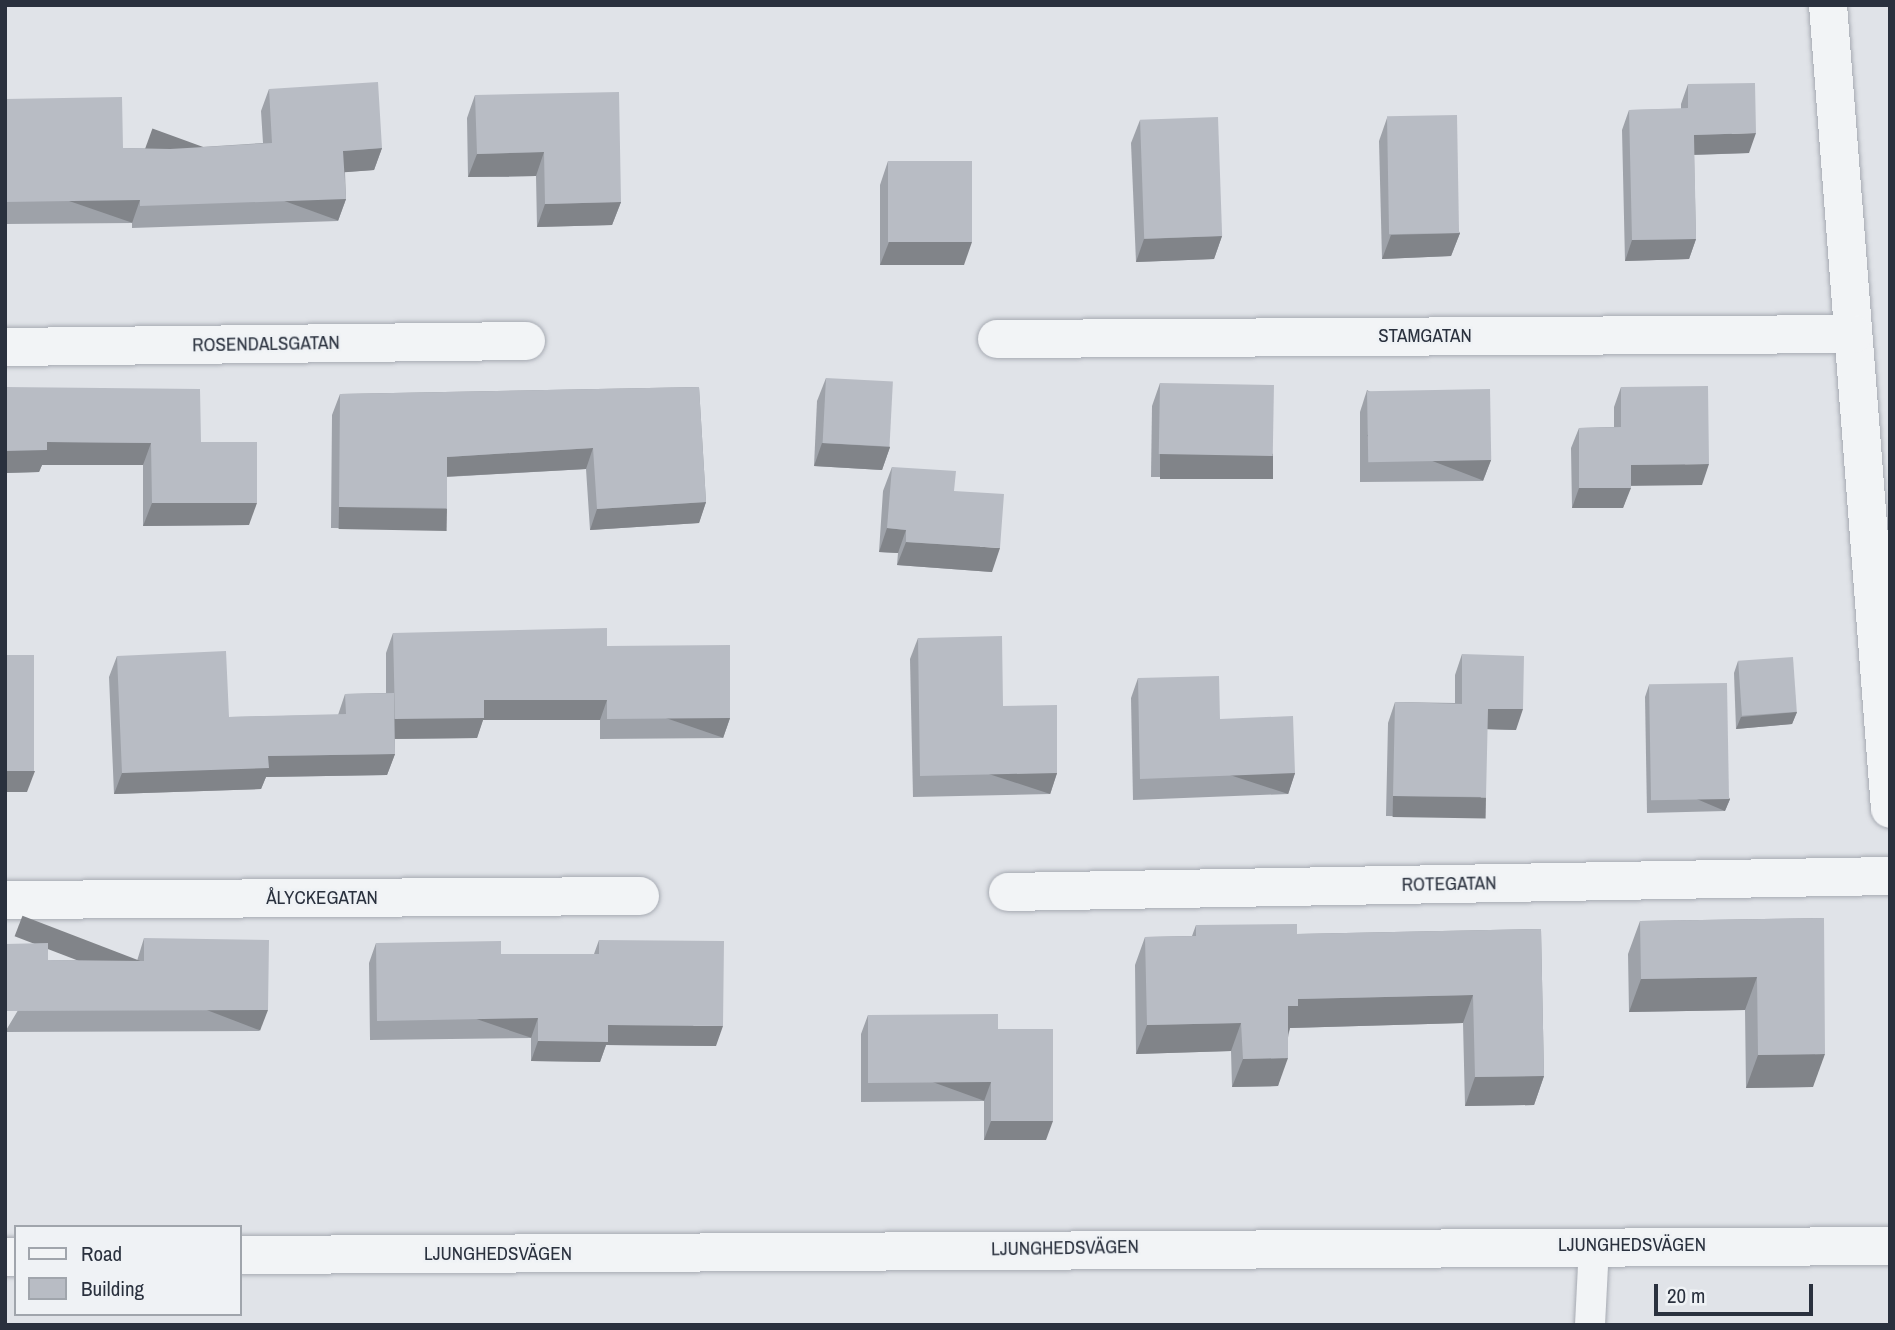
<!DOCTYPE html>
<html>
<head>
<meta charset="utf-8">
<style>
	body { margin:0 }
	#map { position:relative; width:1895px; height:1330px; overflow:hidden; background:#e0e3e8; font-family:"Archivo Narrow",sans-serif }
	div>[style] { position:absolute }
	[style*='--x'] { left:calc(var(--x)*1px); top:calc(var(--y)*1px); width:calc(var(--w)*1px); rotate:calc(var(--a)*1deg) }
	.roads { filter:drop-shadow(0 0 2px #a6aab2) drop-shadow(0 0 2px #a6aab2) }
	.lane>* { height:30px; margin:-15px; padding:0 15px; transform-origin:15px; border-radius:15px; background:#f2f4f6 }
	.street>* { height:38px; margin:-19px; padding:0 19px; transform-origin:19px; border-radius:19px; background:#f2f4f6 }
	.wall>* { inset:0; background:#9ea2a9 }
	.shaded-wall>* { inset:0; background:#818489; transform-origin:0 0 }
	.building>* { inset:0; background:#b8bcc4; transform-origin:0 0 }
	span { translate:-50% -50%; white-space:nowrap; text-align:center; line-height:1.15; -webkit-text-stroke:5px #eff2f5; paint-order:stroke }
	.street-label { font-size:19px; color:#2a313e }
	.frame { position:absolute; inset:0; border:7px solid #2a313e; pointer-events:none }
	.legend { position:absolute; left:14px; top:1225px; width:228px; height:91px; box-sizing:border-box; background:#eff2f5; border:2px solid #a0a5ac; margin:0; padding:9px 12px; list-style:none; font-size:21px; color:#2a313e }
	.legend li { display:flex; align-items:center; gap:14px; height:35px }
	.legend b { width:35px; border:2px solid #a0a5ac }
	.scale { position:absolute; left:1654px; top:1284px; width:159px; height:32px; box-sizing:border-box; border:4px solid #2a313e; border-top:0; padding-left:9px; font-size:21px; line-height:24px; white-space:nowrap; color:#2a313e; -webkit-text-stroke:5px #eff2f5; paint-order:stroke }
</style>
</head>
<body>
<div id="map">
	<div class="roads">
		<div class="lane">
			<div style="--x:1590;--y:1325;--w:80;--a:-87.1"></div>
		</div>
		<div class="street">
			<div style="--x:1828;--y:5;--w:806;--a:85.59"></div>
			<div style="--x:997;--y:339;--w:856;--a:-0.33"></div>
			<div style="--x:5;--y:347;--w:521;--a:-0.66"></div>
			<div style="--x:1008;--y:892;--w:882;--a:-1.04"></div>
			<div style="--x:5;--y:900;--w:635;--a:-0.36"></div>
			<div style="--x:240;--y:1255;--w:1650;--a:-0.31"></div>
			<div style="--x:5;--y:1257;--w:11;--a:0"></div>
		</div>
	</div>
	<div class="wall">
		<div style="clip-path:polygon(1688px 84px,1749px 153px,1694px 155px,1696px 239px,1689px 259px,1625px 261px,1622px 130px,1629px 110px,1681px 109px,1681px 104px)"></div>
		<div style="clip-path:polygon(269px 89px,382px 148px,374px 170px,345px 172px,346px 199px,338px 221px,132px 228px,132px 223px,5px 224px,5px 99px,123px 148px,170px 149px,263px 143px,261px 111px)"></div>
		<div style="clip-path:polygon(475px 95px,621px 202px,612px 225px,537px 227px,536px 176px,468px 177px,467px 118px)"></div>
		<div style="clip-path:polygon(1387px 118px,1460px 233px,1451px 256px,1382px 259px,1379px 141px)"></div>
		<div style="clip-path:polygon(1140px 120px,1222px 236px,1214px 259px,1136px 262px,1131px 143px)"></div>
		<div style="clip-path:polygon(888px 161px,964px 265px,880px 265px,880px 185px)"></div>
		<div style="clip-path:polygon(826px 378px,890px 447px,882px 470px,814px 466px,817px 401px)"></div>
		<div style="clip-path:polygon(1160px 383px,1273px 454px,1265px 477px,1151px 477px,1152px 406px)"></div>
		<div style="clip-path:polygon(5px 387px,201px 442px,249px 525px,143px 526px,143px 465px,42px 465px,39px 472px,5px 473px)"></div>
		<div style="clip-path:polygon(699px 387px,706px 502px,699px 523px,590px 530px,586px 469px,447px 477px,447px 508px,439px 529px,331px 528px,332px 415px,340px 394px)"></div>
		<div style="clip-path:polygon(1621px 387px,1702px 485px,1631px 485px,1623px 508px,1572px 508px,1571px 448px,1579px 428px,1614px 427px,1614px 407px)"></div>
		<div style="clip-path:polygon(1367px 390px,1491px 460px,1483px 481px,1360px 482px,1360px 412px)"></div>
		<div style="clip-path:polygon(892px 467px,954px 491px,992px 572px,897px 565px,898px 553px,879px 552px,883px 491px)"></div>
		<div style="clip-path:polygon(393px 633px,607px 646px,730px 718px,723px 738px,600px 739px,600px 720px,483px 720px,477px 738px,395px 739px,395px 754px,387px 775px,266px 777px,261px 789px,114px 794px,109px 677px,117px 656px,229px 717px,338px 715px,345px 694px,386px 693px,386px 653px)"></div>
		<div style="clip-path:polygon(918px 638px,1003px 706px,1057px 773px,1050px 794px,913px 797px,910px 659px)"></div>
		<div style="clip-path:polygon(1462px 654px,1516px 730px,1487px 729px,1479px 817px,1386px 816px,1388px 723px,1395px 702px,1455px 703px,1455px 675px)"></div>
		<div style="clip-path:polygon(1738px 661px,1797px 712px,1792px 724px,1736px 729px,1734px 673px)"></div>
		<div style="clip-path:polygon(1138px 678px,1220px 719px,1295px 773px,1288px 794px,1133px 800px,1131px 698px)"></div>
		<div style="clip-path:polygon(1649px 685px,1730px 799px,1725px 811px,1647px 813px,1645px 697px)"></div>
		<div style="clip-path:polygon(1824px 918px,1813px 1087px,1746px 1088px,1745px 1010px,1629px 1012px,1628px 954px,1640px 921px)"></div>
		<div style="clip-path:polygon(1196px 925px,1297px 934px,1541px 929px,1544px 1076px,1534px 1105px,1465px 1106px,1463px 1023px,1290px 1028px,1278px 1086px,1232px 1087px,1231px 1051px,1136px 1054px,1135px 965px,1145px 937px,1192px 936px)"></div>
		<div style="clip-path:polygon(144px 938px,260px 1031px,5px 1032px,48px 960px,137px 961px)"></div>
		<div style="clip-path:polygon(599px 940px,716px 1046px,606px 1045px,600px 1062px,531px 1061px,531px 1038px,370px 1040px,369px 963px,376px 943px,501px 954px,594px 954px)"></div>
		<div style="clip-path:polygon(868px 1015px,998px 1029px,1046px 1140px,984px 1140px,984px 1101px,861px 1102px,861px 1034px)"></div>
	</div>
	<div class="shaded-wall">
		<div style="clip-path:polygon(1756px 133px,1749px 153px,1686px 155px,1694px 135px)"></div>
		<div style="clip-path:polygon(382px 148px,374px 170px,335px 173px,343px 151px)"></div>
		<div style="clip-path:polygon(544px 152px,536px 176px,468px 177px,477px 154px)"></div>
		<div style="left:346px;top:199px;width:23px;height:206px;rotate:110deg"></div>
		<div style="left:140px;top:200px;width:24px;height:135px;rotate:109deg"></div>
		<div style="clip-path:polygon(621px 202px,612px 225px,537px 227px,545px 204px)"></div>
		<div style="clip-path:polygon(1460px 233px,1451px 256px,1382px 259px,1391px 235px)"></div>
		<div style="clip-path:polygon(1222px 236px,1214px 259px,1136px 262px,1144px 239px)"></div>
		<div style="clip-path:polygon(1696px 239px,1689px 259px,1625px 261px,1632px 240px)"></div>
		<div style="clip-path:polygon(889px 242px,972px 242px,964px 265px,880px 265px)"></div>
		<div style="clip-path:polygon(47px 442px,151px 443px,143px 465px,42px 465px,39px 472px,5px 473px,5px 451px)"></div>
		<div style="clip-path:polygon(822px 443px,890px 447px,882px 470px,814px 466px)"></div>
		<div style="clip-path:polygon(593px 448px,586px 469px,439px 477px,447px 457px)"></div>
		<div style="left:1160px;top:454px;width:113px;height:25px"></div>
		<div style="left:1491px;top:460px;width:22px;height:124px;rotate:111deg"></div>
		<div style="clip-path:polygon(1709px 464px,1702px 485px,1623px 486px,1631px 465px)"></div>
		<div style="clip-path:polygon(1579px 488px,1631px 488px,1623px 508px,1572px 508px)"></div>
		<div style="clip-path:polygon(706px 502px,699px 523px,590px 530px,597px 509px)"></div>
		<div style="clip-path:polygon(152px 503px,257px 503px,249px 525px,143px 526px)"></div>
		<div style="left:339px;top:507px;width:108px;height:22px;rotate:1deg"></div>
		<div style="clip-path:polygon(887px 528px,906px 530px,898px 553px,879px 552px)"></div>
		<div style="clip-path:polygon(906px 542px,1000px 548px,992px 572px,897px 565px)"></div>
		<div style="clip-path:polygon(484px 700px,607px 700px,600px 720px,483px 720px,477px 738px,387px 739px,394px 719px)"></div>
		<div style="clip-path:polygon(1488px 709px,1523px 709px,1516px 730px,1480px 729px)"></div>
		<div style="clip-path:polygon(1797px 712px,1792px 724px,1736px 729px,1741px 717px)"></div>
		<div style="left:730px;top:718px;width:21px;height:123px;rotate:109deg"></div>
		<div style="clip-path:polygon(395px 754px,387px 775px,266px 777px,261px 789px,114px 794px,122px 773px,268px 756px)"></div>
		<div style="clip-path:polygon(5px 771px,35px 771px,27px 792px,5px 792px)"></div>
		<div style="left:1057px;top:773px;width:22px;height:137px;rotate:108deg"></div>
		<div style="left:1295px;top:773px;width:22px;height:155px;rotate:108deg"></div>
		<div style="left:1393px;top:796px;width:93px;height:21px;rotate:1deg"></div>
		<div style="left:1730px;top:799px;width:13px;height:78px;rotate:113deg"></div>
		<div style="clip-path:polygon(1757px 977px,1745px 1010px,1629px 1012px,1641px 979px)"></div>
		<div style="clip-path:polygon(1473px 995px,1463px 1023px,1290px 1028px,1288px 1034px,1288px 1006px,1298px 999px)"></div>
		<div style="left:268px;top:1010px;width:22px;height:263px;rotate:111deg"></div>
		<div style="left:538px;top:1018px;width:21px;height:161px;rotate:109deg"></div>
		<div style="clip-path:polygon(1241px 1023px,1231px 1051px,1136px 1054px,1147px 1025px)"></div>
		<div style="clip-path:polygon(608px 1025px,723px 1026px,716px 1046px,606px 1045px,600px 1062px,531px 1061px,538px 1041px)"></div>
		<div style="clip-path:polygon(1825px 1054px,1813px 1087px,1746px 1088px,1758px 1055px)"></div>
		<div style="clip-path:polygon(1288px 1058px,1278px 1086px,1232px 1087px,1243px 1059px)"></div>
		<div style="clip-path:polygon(1544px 1076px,1534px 1105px,1465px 1106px,1475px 1077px)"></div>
		<div style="left:991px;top:1082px;width:20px;height:123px;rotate:110deg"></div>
		<div style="clip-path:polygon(991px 1121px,1053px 1121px,1046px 1140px,984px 1140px)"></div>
	</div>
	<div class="building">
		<div style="clip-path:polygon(378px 82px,382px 148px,343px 151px,346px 199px,140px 206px,140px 200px,5px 202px,5px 99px,122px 97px,123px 148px,170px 149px,272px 143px,269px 89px)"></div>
		<div style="clip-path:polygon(1755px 83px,1756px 133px,1694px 135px,1696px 239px,1632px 240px,1629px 110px,1688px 108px,1688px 84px)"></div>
		<div style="clip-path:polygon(619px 92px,621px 202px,545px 204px,544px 152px,477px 154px,475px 95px)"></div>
		<div style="left:1457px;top:115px;width:118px;height:70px;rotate:89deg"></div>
		<div style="left:1218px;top:117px;width:119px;height:78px;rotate:88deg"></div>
		<div style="left:888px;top:161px;width:84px;height:81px"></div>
		<div style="left:826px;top:378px;width:67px;height:65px;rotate:3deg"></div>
		<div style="left:1160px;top:383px;width:114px;height:71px;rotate:1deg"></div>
		<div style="clip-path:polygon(1708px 386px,1709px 464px,1631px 465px,1631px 488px,1579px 488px,1579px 428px,1621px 427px,1621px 387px)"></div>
		<div style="clip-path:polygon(5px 387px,200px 389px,201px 442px,257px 442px,257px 503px,152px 503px,151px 443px,47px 442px,47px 450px,5px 451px)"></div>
		<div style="clip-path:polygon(699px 387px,706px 502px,597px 509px,593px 448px,447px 457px,447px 508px,339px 507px,340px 394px)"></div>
		<div style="left:1490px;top:389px;width:71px;height:123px;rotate:89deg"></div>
		<div style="clip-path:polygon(892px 467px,956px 471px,954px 491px,1004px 494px,1000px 548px,906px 542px,906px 530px,887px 528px)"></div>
		<div style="clip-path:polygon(607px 628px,607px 646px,730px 645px,730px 718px,607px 719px,607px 700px,484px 700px,484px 718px,395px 719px,393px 633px)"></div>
		<div style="clip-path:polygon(1002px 636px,1003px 706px,1057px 705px,1057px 773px,920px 776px,918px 638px)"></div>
		<div style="clip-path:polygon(226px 651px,229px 717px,346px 714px,345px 694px,394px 693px,395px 754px,268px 756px,269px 768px,122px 773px,117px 656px)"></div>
		<div style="clip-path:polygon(1462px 654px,1524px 656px,1523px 709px,1488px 709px,1486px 797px,1393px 796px,1395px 702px,1462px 704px)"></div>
		<div style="left:5px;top:655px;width:29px;height:116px"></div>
		<div style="left:1793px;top:657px;width:55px;height:55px;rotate:86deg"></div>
		<div style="clip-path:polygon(1219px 676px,1220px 719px,1293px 716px,1295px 773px,1140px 779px,1138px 678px)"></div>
		<div style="left:1727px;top:683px;width:116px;height:78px;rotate:89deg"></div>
		<div style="clip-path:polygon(1824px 918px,1825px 1054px,1758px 1055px,1757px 977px,1641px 979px,1640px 921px)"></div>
		<div style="clip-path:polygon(1297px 924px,1297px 934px,1541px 929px,1544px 1076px,1475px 1077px,1473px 995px,1298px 999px,1298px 1006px,1288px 1006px,1288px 1058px,1243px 1059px,1241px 1023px,1147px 1025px,1145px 937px,1196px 936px,1196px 925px)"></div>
		<div style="clip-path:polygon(144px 938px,269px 940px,268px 1010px,5px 1011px,5px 944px,48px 943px,48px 960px,144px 961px)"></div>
		<div style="clip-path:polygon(599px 940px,724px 941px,723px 1026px,608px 1025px,608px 1042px,538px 1041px,538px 1018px,377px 1021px,376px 943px,501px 941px,501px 954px,599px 954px)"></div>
		<div style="clip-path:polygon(998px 1014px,998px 1029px,1053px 1029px,1053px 1121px,991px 1121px,991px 1082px,868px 1083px,868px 1015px)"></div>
	</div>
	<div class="street-label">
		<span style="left:1425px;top:336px">STAMGATAN</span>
		<span style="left:266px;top:344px;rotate:-1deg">ROSENDALSGATAN</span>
		<span style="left:1449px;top:884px;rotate:-1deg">ROTEGATAN</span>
		<span style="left:322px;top:898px">ÅLYCKEGATAN</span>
		<span style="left:1632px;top:1245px">LJUNGHEDSVÄGEN</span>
		<span style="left:1065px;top:1248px;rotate:-1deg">LJUNGHEDSVÄGEN</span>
		<span style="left:498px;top:1254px">LJUNGHEDSVÄGEN</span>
	</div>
	<div class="frame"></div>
	<ul class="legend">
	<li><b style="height:9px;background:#f2f4f6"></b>Road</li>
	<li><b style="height:19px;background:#b8bcc4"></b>Building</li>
	</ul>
	<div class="scale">20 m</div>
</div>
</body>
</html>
